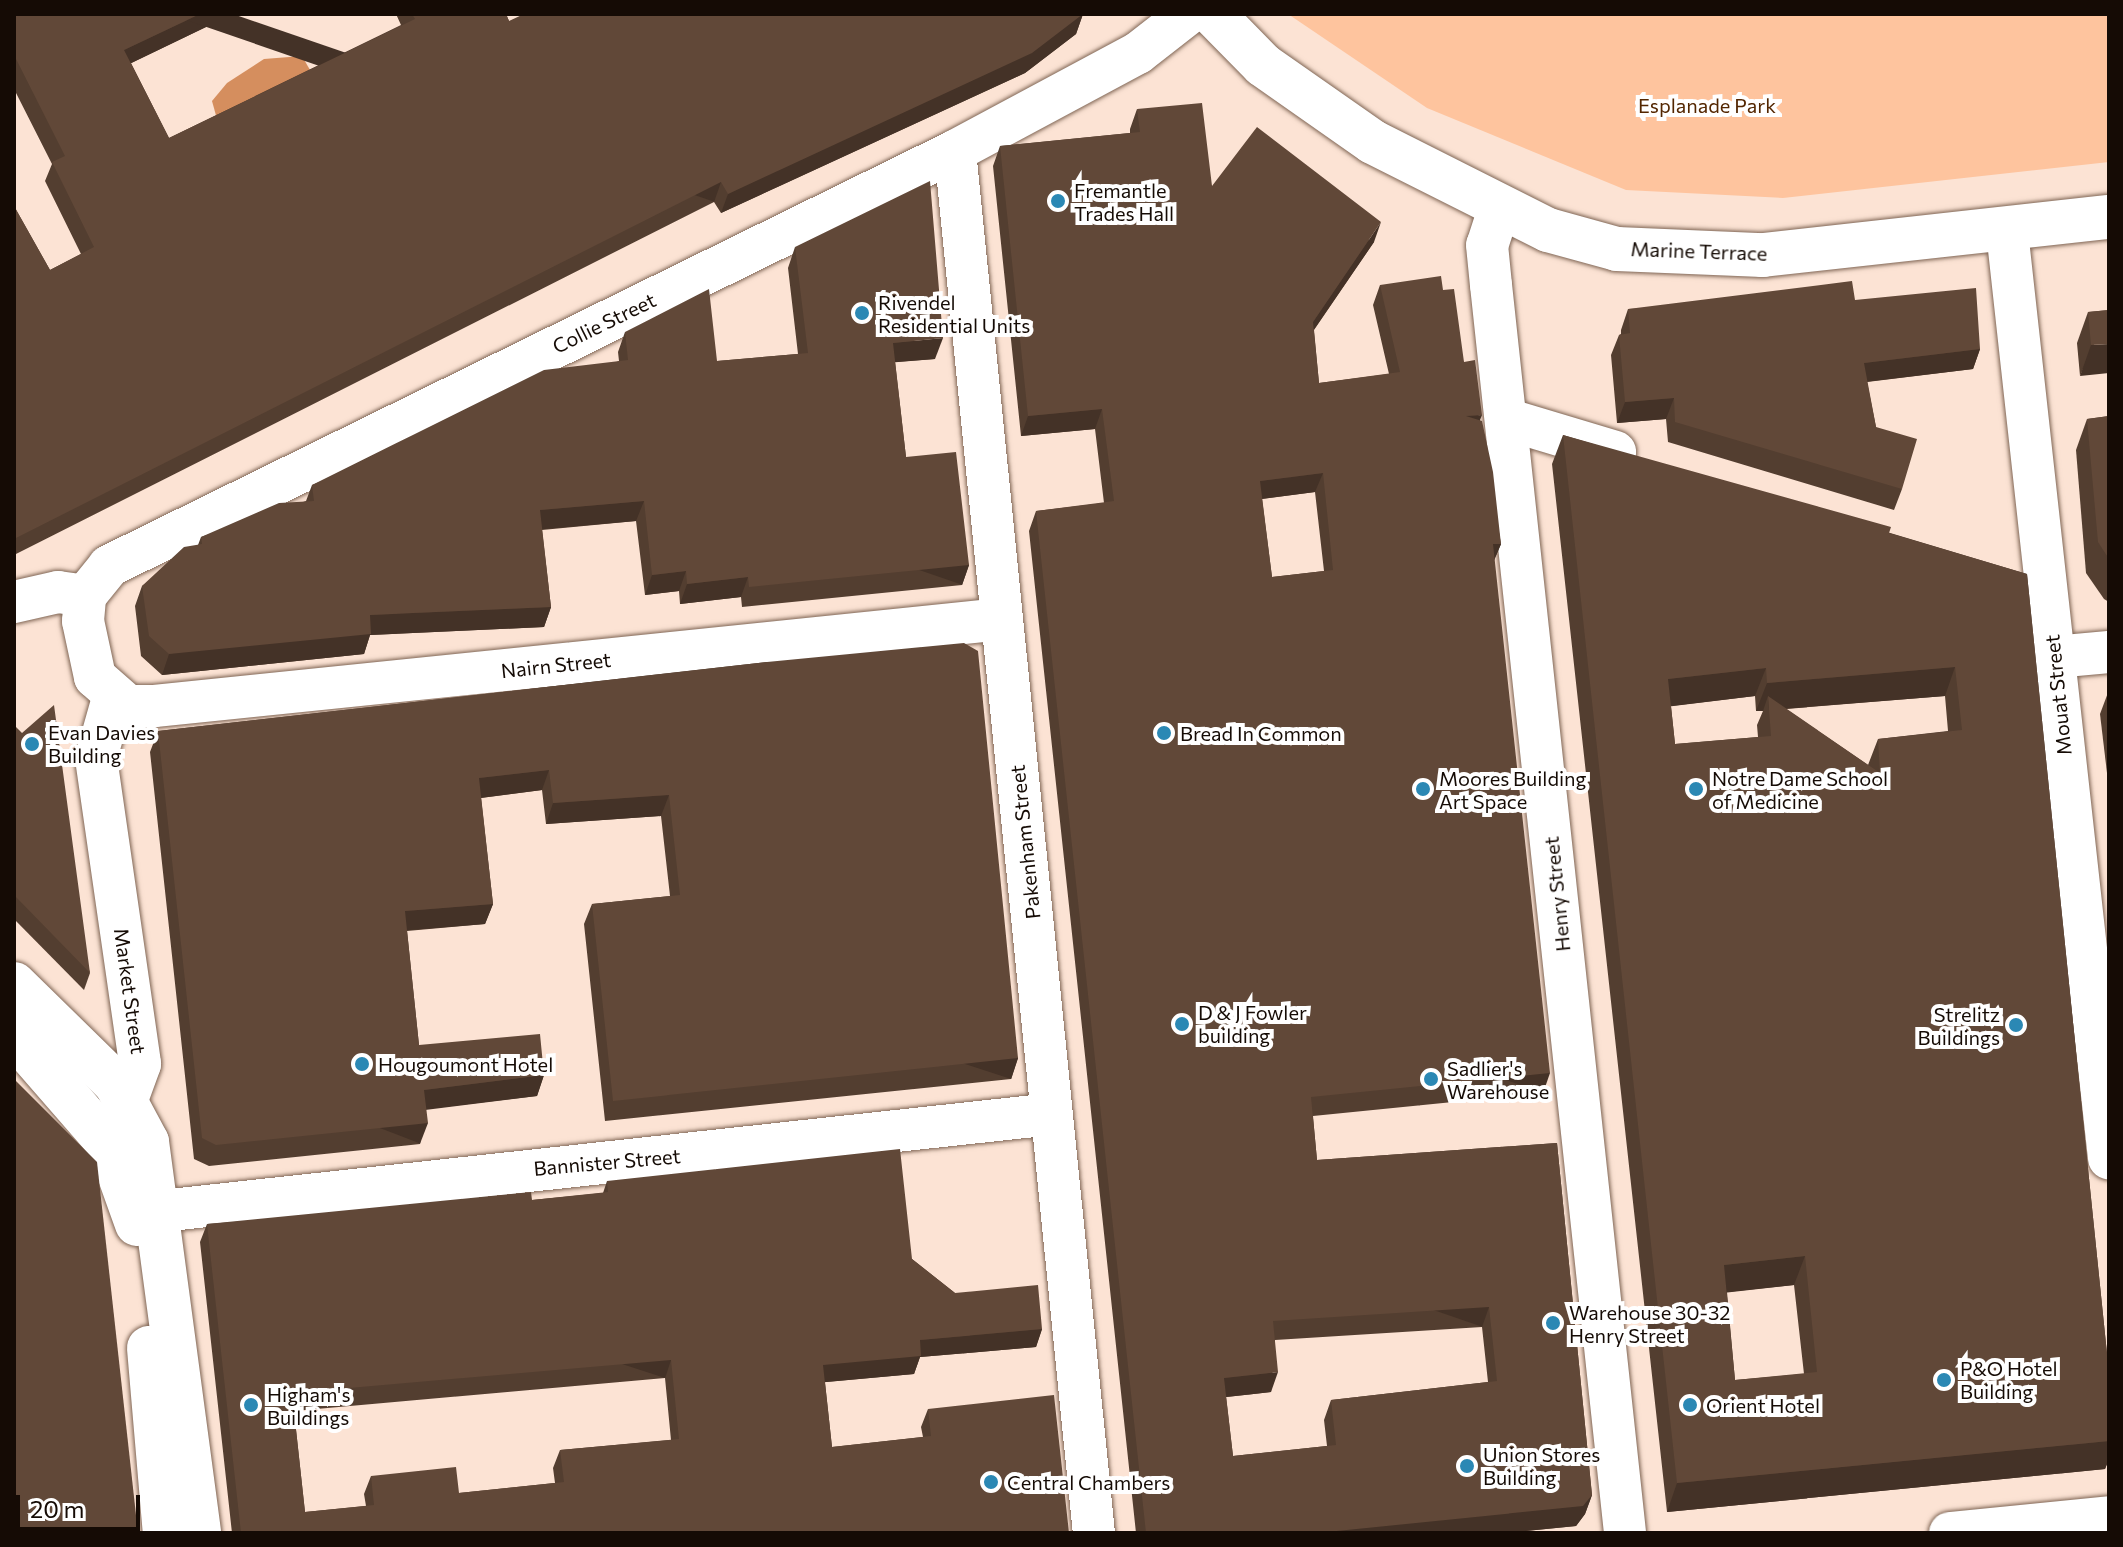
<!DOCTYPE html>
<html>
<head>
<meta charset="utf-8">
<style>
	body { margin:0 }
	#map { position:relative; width:2123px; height:1547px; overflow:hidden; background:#fce3d4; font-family:Commissioner,sans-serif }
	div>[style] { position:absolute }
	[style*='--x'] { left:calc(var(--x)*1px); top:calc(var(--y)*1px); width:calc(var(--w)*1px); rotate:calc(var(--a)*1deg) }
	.green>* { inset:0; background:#fec49e }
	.water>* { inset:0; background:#d58e5e }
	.roads { filter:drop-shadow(0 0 2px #7f6554) drop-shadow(0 0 2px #7f6554) }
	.street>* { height:42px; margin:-21px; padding:0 21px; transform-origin:21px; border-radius:21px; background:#fff }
	.secondary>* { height:44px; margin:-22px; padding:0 22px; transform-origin:22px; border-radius:22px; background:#fff }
	.wall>* { inset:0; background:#533e30 }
	.shaded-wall>* { inset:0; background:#443227; transform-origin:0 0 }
	.building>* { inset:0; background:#614838 }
	.dots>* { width:22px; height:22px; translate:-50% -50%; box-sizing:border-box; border:4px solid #fff; border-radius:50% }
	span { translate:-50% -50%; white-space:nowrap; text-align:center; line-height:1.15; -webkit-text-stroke:8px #fff; paint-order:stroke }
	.park-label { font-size:20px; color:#532600 }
	.poi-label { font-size:20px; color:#150b05 }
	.left { translate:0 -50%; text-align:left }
	.right { translate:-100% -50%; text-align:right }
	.street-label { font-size:20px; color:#150b05 }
	.frame { position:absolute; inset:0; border:16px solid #150b05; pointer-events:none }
	.scale { position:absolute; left:16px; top:1495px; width:124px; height:36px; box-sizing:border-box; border:4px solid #150b05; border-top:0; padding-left:10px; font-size:24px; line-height:28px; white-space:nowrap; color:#150b05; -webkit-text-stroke:6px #fff; paint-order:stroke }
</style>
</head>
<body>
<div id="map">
	<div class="green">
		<div style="clip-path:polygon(1288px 14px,2109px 14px,2109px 162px,1783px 198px,1626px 190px,1427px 108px)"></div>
	</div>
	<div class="water">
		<div style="clip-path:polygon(302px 56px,310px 70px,217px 119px,212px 101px,227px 83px,264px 59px)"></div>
	</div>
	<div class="roads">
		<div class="street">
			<div style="--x:955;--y:151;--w:1389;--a:84.26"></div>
			<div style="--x:1499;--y:209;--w:38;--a:108"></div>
			<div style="--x:1487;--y:245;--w:40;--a:84.3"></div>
			<div style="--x:1491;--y:285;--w:1255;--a:83.87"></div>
			<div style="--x:2007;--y:231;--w:933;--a:83.72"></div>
			<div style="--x:1506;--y:419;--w:114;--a:16.8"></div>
			<div style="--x:14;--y:602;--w:45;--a:-12.8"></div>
			<div style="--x:58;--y:592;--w:27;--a:8"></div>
			<div style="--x:1002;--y:619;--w:852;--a:174.14"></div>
			<div style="--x:154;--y:706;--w:26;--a:180"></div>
			<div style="--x:128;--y:706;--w:44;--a:-138.7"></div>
			<div style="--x:95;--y:677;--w:57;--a:-102.1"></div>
			<div style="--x:83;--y:621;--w:25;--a:-85"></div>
			<div style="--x:85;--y:596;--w:38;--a:-51"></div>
			<div style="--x:109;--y:566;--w:942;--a:-26.13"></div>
			<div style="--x:955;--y:151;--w:208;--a:-28.2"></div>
			<div style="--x:1138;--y:53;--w:63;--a:-38"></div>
			<div style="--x:2054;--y:657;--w:55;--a:-5.2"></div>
			<div style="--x:113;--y:698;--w:62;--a:105.8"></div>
			<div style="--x:96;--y:758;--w:309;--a:81.8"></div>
			<div style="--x:140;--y:1064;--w:37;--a:110"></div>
			<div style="--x:161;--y:1211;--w:896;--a:-6.21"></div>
			<div style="--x:1950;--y:1533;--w:160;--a:-5.7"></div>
		</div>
		<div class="secondary">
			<div style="--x:1213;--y:14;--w:71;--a:45.6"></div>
			<div style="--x:1263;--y:65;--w:134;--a:35"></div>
			<div style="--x:1373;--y:142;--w:196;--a:26.7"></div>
			<div style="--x:1548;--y:230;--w:72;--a:15.4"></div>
			<div style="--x:1617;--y:249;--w:146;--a:2.4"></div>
			<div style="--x:1763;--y:255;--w:348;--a:-6.3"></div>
			<div style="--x:14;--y:984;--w:143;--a:44.4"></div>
			<div style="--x:116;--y:1084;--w:66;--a:61.9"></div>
			<div style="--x:147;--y:1142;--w:394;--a:82.4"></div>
			<div style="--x:14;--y:1035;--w:143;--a:49"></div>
			<div style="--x:108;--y:1143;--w:86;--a:70.3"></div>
			<div style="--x:149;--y:1348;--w:186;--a:85.1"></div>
		</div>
	</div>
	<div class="wall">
		<div style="clip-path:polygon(14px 14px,233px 14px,131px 63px,169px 138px,401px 25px,396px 14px,506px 14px,509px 21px,1083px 14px,1076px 34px,1025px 73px,721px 213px,714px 202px,14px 555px,14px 206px,50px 270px,81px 254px,45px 181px,52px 164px,14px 89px)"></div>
		<div style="clip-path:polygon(evenodd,1137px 109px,1212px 186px,1374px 242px,1314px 330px,1319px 383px,1389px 374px,1373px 305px,1380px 285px,1443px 290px,1480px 420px,1501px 544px,1494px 560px,1543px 1093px,1313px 1116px,1317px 1160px,1557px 1143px,1592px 1495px,1585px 1514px,1576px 1526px,1506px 1533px,1136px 1533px,1029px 531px,1036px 511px,1104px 503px,1095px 429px,1021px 436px,993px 166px,1000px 146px,1130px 133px,1130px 129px,1137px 109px,1315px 492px,1324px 571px,1272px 577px,1262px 499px,1315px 492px,1137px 109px,1482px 1327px,1488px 1382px,1331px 1400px,1324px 1420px,1327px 1446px,1233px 1456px,1226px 1397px,1271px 1392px,1275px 1340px,1482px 1327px)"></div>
		<div style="clip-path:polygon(795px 247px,935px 359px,895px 362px,906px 457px,969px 565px,962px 585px,742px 607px,741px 597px,680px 604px,679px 591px,645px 595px,636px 521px,542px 530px,551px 607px,544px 627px,370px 635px,364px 654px,162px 675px,141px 656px,135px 606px,142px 586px,198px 545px,201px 537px,306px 501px,312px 485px,619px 361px,618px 352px,625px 332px,717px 361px,798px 354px,788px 268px)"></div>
		<div style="clip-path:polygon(1855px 300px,1980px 349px,1973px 369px,1867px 382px,1876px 427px,1902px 489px,1894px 510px,1668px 442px,1666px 419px,1617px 423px,1611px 355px,1619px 335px,1621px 334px,1621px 330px,1628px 309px)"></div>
		<div style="clip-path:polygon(2109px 310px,2080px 376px,2077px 343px,2088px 312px)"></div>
		<div style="clip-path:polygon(2109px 416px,2109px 602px,2104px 599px,2086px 573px,2076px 450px,2087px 419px)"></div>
		<div style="clip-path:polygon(evenodd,1563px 435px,2027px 574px,2109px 1373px,2109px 1459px,2105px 1469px,1667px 1512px,1552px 464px,1563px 435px,1755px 696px,1756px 711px,1763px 711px,1757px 725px,1758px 737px,1675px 744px,1671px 706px,1755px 696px,1563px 435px,1945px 696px,1948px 731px,1878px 739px,1868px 765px,1786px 709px,1945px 696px,1563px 435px,1794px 1285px,1804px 1374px,1735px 1380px,1727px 1292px,1794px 1285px)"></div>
		<div style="clip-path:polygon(767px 662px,1018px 1058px,1011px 1079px,605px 1121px,584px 924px,592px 904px,670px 896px,661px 816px,546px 824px,542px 790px,481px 798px,493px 904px,485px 924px,407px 931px,419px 1045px,544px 1075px,537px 1096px,426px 1109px,420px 1144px,209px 1166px,194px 1159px,150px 752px,158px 731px)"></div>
		<div style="clip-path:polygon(2109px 690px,2109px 790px,2100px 714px)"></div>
		<div style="clip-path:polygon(14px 725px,90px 973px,84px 990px,14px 919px)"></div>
		<div style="clip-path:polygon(evenodd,607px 1181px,912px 1259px,955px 1293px,1042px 1329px,1036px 1347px,920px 1357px,914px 1374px,825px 1382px,832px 1447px,923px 1437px,921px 1427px,928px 1409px,1069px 1533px,232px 1533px,200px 1242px,207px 1224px,532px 1200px,603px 1193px,607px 1181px,665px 1378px,671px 1440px,560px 1450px,553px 1468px,555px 1483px,459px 1493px,371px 1476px,364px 1494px,366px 1506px,305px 1512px,294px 1411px,665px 1378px)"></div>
	</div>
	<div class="shaded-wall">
		<div style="clip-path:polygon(200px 14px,233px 14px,117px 70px,124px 50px)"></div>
		<div style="clip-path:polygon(1083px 14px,1076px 34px,1025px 73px,721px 213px,728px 194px)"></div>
		<div style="left:721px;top:182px;width:21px;height:792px;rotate:109deg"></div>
		<div style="clip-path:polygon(1381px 222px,1374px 242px,1306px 341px,1313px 322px)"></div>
		<div style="clip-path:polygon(943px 338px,935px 359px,886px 363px,893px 343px)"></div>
		<div style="clip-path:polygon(2109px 344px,2109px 373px,2080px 376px,2091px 345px)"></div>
		<div style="clip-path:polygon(1980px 349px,1973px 369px,1856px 383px,1864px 363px)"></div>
		<div style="clip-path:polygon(1674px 398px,1666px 419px,1617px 423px,1625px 402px)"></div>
		<div style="clip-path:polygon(1102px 409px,1095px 429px,1021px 436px,1028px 416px)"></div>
		<div style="clip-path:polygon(1482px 415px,1474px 435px,1466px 416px)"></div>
		<div style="clip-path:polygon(1323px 473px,1315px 492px,1253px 500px,1260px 481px)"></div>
		<div style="clip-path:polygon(644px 501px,636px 521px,533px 530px,540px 510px)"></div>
		<div style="clip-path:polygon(1493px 544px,1501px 544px,1493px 563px)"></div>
		<div style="left:969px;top:565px;width:21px;height:221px;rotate:109deg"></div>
		<div style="clip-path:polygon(686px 571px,679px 591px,645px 595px,652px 575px)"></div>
		<div style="clip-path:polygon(748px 577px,741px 597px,680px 604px,687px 584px)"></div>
		<div style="clip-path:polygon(551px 607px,544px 627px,370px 635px,364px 654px,162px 675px,169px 654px,370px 615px)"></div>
		<div style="clip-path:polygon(1955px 667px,1945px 696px,1769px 710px,1768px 696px,1763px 711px,1756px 711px,1767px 683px)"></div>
		<div style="clip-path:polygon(1766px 668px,1755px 696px,1657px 708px,1668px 679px)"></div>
		<div style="clip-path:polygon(549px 770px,542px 790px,472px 799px,479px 778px)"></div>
		<div style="clip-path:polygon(669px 795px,661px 816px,546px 824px,553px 803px)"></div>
		<div style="clip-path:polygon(493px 904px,485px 924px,398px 931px,405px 911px)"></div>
		<div style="left:1018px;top:1058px;width:22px;height:407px;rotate:108deg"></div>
		<div style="left:1550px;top:1073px;width:21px;height:240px;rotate:109deg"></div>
		<div style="clip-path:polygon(544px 1075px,537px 1096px,417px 1111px,424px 1090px)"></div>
		<div style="left:428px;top:1123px;width:22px;height:213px;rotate:111deg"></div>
		<div style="clip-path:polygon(1805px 1256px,1794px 1285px,1714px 1294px,1724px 1265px)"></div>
		<div style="left:1489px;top:1307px;width:21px;height:216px;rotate:109deg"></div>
		<div style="clip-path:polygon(1042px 1329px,1036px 1347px,920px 1357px,914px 1374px,816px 1383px,823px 1365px,920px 1340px)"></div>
		<div style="left:671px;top:1360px;width:19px;height:380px;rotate:108deg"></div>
		<div style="clip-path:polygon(1278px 1372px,1271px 1392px,1217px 1398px,1224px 1378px)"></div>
		<div style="clip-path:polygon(2109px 1441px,2109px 1459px,2105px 1469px,1667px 1512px,1677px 1483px)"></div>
		<div style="clip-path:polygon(1592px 1495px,1585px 1514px,1576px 1526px,1506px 1533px,1317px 1533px)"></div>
	</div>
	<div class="building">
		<div style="clip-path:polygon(14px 14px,200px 14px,124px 50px,169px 138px,415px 19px,412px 14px,506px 14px,509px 21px,524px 14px,1083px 14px,1032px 53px,728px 194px,721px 182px,14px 539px,14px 206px,50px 270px,94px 247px,52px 162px,65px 156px,14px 55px)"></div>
		<div style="clip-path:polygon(evenodd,1202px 103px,1212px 186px,1257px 127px,1381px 222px,1313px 322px,1319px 383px,1400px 372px,1380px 285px,1441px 276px,1443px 290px,1454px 289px,1464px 362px,1475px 360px,1482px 415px,1466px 416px,1482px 421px,1493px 472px,1501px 544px,1493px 544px,1550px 1073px,1311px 1097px,1317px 1160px,1557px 1143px,1592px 1495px,1583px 1506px,1317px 1533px,1146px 1533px,1036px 511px,1114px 501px,1102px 409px,1028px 416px,1000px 146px,1140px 132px,1137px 109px,1202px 103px,1323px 473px,1333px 570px,1272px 577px,1260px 481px,1323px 473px,1202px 103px,1489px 1307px,1497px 1381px,1331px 1400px,1336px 1445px,1233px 1456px,1224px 1378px,1278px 1372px,1273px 1321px,1489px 1307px)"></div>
		<div style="clip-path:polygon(930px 181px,943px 338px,893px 343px,906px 457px,956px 452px,969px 565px,749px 587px,748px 577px,687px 584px,686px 571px,652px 575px,644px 501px,540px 510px,551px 607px,370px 615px,371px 634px,169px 654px,149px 636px,142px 586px,184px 547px,202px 544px,201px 537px,279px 503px,314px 501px,312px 485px,544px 370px,628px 360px,625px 332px,709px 289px,717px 361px,808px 353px,795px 247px)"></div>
		<div style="clip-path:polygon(1852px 281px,1855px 300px,1976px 288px,1980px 349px,1864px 363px,1876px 427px,1917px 439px,1902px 489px,1675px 422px,1674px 398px,1625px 402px,1619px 335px,1630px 333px,1628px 309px)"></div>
		<div style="clip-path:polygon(2109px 310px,2109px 344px,2091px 345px,2088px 312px)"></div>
		<div style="clip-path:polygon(2109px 416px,2109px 559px,2098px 542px,2087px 419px)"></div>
		<div style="clip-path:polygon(evenodd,1563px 435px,1891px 527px,1889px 533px,2027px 574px,2109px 1373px,2109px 1441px,1677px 1483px,1563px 435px,1955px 667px,1962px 730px,1878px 739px,1880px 773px,1768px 696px,1771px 736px,1675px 744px,1668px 679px,1766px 668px,1767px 683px,1955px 667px,1563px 435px,1805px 1256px,1817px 1372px,1735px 1380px,1724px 1265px,1805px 1256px)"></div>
		<div style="clip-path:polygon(964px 643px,978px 651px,1018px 1058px,613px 1101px,592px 904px,680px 895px,669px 795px,553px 803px,549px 770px,479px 778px,493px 904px,405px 911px,419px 1045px,540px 1034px,544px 1075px,424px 1090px,428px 1123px,216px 1145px,202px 1138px,158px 731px,767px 662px)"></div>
		<div style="clip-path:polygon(54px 705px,90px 973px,14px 895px,14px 725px,22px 733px)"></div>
		<div style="clip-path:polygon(14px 1079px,97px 1162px,138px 1533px,14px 1533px)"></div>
		<div style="clip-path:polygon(evenodd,900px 1149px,912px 1259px,955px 1293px,1038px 1285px,1042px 1329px,920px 1340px,921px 1356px,823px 1365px,832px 1447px,931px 1436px,928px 1409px,1054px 1395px,1069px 1533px,241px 1533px,207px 1224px,531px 1192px,532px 1200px,608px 1192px,607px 1181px,900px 1149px,671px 1360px,679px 1439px,560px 1450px,564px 1482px,459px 1493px,456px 1467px,371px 1476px,374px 1505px,305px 1512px,292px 1393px,671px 1360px)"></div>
	</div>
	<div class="dots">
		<div style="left:1058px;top:201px;background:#2b88b4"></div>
		<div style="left:862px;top:313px;background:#2b88b4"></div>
		<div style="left:1164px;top:733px;background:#2b88b4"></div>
		<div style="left:32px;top:744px;background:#2b88b4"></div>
		<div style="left:1423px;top:789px;background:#2b88b4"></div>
		<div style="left:1696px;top:789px;background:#2b88b4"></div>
		<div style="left:1182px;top:1024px;background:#2b88b4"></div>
		<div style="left:2016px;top:1025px;background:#2b88b4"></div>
		<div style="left:362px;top:1064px;background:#2b88b4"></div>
		<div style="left:1431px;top:1079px;background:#2b88b4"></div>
		<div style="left:1553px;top:1323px;background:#2b88b4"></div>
		<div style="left:1944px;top:1380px;background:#2b88b4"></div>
		<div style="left:251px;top:1405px;background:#2b88b4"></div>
		<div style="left:1690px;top:1405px;background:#2b88b4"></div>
		<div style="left:1467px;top:1466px;background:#2b88b4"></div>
		<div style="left:991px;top:1482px;background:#2b88b4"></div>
	</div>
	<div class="park-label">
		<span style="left:1707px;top:105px">Esplanade Park</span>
	</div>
	<div class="poi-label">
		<span class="left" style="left:1074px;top:202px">Fremantle<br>Trades Hall</span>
		<span class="left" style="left:878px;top:314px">Rivendel<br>Residential Units</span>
		<span class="left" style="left:48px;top:744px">Evan Davies<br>Building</span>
		<span class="left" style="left:1180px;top:733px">Bread In Common</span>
		<span class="left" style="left:1439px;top:790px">Moores Building<br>Art Space</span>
		<span class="left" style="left:1712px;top:790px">Notre Dame School<br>of Medicine</span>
		<span class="left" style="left:1198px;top:1024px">D &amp; J Fowler<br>building</span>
		<span class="right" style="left:2000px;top:1026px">Strelitz<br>Buildings</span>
		<span class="left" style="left:378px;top:1064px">Hougoumont Hotel</span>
		<span class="left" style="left:1447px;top:1080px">Sadlier's<br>Warehouse</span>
		<span class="left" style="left:1569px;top:1324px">Warehouse 30-32<br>Henry Street</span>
		<span class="left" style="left:1960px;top:1380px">P&amp;O Hotel<br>Building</span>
		<span class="left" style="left:267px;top:1406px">Higham's<br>Buildings</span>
		<span class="left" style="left:1706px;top:1405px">Orient Hotel</span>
		<span class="left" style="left:1483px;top:1466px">Union Stores<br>Building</span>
		<span class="left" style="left:1007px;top:1482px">Central Chambers</span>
	</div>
	<div class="street-label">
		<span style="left:1699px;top:251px;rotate:2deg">Marine Terrace</span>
		<span style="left:604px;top:323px;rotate:-26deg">Collie Street</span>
		<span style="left:556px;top:665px;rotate:-6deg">Nairn Street</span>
		<span style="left:2058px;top:695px;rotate:-96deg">Mouat Street</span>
		<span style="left:1025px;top:842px;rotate:-96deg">Pakenham Street</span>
		<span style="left:1557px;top:894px;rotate:-96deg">Henry Street</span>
		<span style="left:130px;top:991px;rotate:82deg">Market Street</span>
		<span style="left:607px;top:1162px;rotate:-5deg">Bannister Street</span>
	</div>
	<div class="frame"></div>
	<div class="scale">20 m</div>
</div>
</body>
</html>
